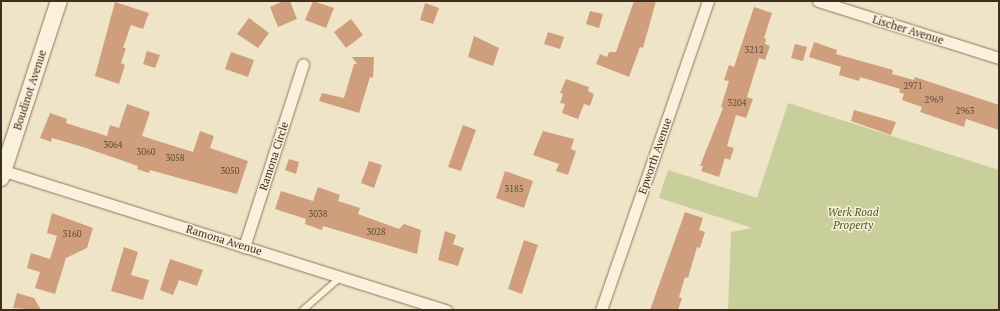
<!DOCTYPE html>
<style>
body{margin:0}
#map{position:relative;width:1000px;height:311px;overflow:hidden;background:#f0e4c8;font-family:"PT Serif",serif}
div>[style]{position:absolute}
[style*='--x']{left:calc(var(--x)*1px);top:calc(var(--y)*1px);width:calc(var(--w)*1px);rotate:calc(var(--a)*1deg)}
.green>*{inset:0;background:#c9cf9b}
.building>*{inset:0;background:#cf9f7d}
.roads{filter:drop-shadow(0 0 1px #8d765c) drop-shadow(0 0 1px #8d765c)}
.lane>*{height:5.5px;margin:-2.75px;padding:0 2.75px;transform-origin:2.75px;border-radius:2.75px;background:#faf1dc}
.street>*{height:11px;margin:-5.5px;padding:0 5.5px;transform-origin:5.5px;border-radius:5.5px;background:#faf1dc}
.secondary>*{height:16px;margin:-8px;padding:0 8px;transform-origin:8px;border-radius:8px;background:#faf1dc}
span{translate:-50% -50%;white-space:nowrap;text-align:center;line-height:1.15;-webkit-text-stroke:3px #f7eed8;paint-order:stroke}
.number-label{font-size:9px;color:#624a37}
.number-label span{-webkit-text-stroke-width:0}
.street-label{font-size:11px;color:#3d2e20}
.park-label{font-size:11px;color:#4d5a26;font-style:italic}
.frame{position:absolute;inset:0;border:2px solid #3d2e20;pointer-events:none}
</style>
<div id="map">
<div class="green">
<div style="clip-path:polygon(788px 103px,999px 170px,999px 310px,728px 310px,731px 232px,752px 228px,659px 198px,668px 170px,757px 198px)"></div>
</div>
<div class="building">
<div style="clip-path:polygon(283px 1px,290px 1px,297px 19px,278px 27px,270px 7px)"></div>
<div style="clip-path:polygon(313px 1px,334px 8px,326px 28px,305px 20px)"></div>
<div style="clip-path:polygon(634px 1px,656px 1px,643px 48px,640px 47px,629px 77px,596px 64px,600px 54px,607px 57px,609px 52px,616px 52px)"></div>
<div style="clip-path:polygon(115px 2px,149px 13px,143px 29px,131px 25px,123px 48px,126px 48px,121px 63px,125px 65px,119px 84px,95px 76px)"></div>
<div style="clip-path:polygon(425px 3px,439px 8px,433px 24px,420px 20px)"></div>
<div style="clip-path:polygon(754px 7px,772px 13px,764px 38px,766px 39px,765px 44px,770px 46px,765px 60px,759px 58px,747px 97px,753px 99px,746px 118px,736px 115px,727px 146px,734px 148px,730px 160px,725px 158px,719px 177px,701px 171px,703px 166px,700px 166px,723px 108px,721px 107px,729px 81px,724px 80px,729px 65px,734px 67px)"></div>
<div style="clip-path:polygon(590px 11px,603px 14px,599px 28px,586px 24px)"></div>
<div style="clip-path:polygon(249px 18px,269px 33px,258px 48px,237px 34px)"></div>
<div style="clip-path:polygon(351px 19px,363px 35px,346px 48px,334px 32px)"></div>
<div style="clip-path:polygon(548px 32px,564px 37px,560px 49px,544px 44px)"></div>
<div style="clip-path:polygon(474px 36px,499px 48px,493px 66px,468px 57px)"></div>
<div style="clip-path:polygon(814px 42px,837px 50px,836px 54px,893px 70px,892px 74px,914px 80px,915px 77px,999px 105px,999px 130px,966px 119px,964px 127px,920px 112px,922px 107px,902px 100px,904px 94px,899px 92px,900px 89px,860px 77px,859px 81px,839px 75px,841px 67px,809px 57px)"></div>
<div style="clip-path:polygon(795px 44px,807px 47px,803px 61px,791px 58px)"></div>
<div style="clip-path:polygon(147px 51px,160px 55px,155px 68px,143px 64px)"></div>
<div style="clip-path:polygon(231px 52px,254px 60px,248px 77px,225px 69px)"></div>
<div style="clip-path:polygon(352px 57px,374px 57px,373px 78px,370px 77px,359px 113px,319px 101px,322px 93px,344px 98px,354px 64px,357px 64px)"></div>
<div style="clip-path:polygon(566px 79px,589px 87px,588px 91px,594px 94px,590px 106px,584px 104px,578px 119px,562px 113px,565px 104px,560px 103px,563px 94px,560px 93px)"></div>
<div style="clip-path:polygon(127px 104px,150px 112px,142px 136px,193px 152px,200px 131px,214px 136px,210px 148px,248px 161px,237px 194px,150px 170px,149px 173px,137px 169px,138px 166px,83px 147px,52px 138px,51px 142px,40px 138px,50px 113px,67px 119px,66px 123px,107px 136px,110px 125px,119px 128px)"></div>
<div style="clip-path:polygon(854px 110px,896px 122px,891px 135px,851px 121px)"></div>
<div style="clip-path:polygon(463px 125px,476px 130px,461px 171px,448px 167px)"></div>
<div style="clip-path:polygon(543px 131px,574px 139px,571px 149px,576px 151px,568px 175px,556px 171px,559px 164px,533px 155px)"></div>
<div style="clip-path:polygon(289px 159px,299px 162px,296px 174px,285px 170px)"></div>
<div style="clip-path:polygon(369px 161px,382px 165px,374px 188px,361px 183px)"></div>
<div style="clip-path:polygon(505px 171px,533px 181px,524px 208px,496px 198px)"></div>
<div style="clip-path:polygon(318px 187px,340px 195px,338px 201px,360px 208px,358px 214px,399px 229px,404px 224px,421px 230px,417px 254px,323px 226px,322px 230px,305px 224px,306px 219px,275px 209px,281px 191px,313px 201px)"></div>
<div style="clip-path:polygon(685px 212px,703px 218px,699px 230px,705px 232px,700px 248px,697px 247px,688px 278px,685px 277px,679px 297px,682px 298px,678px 310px,650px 310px)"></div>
<div style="clip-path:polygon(52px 213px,93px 228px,87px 248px,66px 258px,55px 294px,35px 288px,40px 272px,27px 268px,31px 253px,50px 259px,57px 236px,47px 233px)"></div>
<div style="clip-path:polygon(445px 231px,456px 235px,453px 244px,464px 248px,458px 266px,438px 260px)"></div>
<div style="clip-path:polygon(524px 240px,538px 245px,522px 294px,508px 289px)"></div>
<div style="clip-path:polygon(124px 247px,138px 252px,131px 275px,149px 280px,143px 300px,111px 291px)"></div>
<div style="clip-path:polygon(170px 259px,203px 270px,197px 286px,179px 280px,173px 295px,160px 290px)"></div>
<div style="clip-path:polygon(17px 293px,34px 298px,41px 310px,13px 308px)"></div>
</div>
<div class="roads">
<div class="lane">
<div style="--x:303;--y:310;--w:50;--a:-41"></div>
</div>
<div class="street">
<div style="--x:818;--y:1;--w:190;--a:17.5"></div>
<div style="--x:1;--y:170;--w:467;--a:17.5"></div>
<div style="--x:244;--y:247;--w:192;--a:-72.1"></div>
<div style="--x:601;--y:310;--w:327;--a:-70.9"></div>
</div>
<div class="secondary">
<div style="--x:1;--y:178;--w:186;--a:-71.9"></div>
</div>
</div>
<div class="number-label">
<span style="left:754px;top:50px">3212</span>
<span style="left:913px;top:86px">2971</span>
<span style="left:934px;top:100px">2969</span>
<span style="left:737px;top:103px">3204</span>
<span style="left:965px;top:111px">2963</span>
<span style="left:113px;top:145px">3064</span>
<span style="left:146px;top:152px">3060</span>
<span style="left:175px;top:158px">3058</span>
<span style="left:230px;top:171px">3050</span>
<span style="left:514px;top:189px">3185</span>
<span style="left:318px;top:214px">3038</span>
<span style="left:376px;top:232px">3028</span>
<span style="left:72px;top:234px">3160</span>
</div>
<div class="street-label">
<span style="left:908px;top:30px;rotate:17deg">Lischer Avenue</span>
<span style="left:30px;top:90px;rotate:-72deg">Boudinot Avenue</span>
<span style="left:274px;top:156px;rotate:-72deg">Ramona Circle</span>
<span style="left:655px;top:156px;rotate:-71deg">Epworth Avenue</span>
<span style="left:224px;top:240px;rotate:17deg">Ramona Avenue</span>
</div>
<div class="park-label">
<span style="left:853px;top:219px">Werk Road<br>Property</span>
</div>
<div class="frame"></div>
</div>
